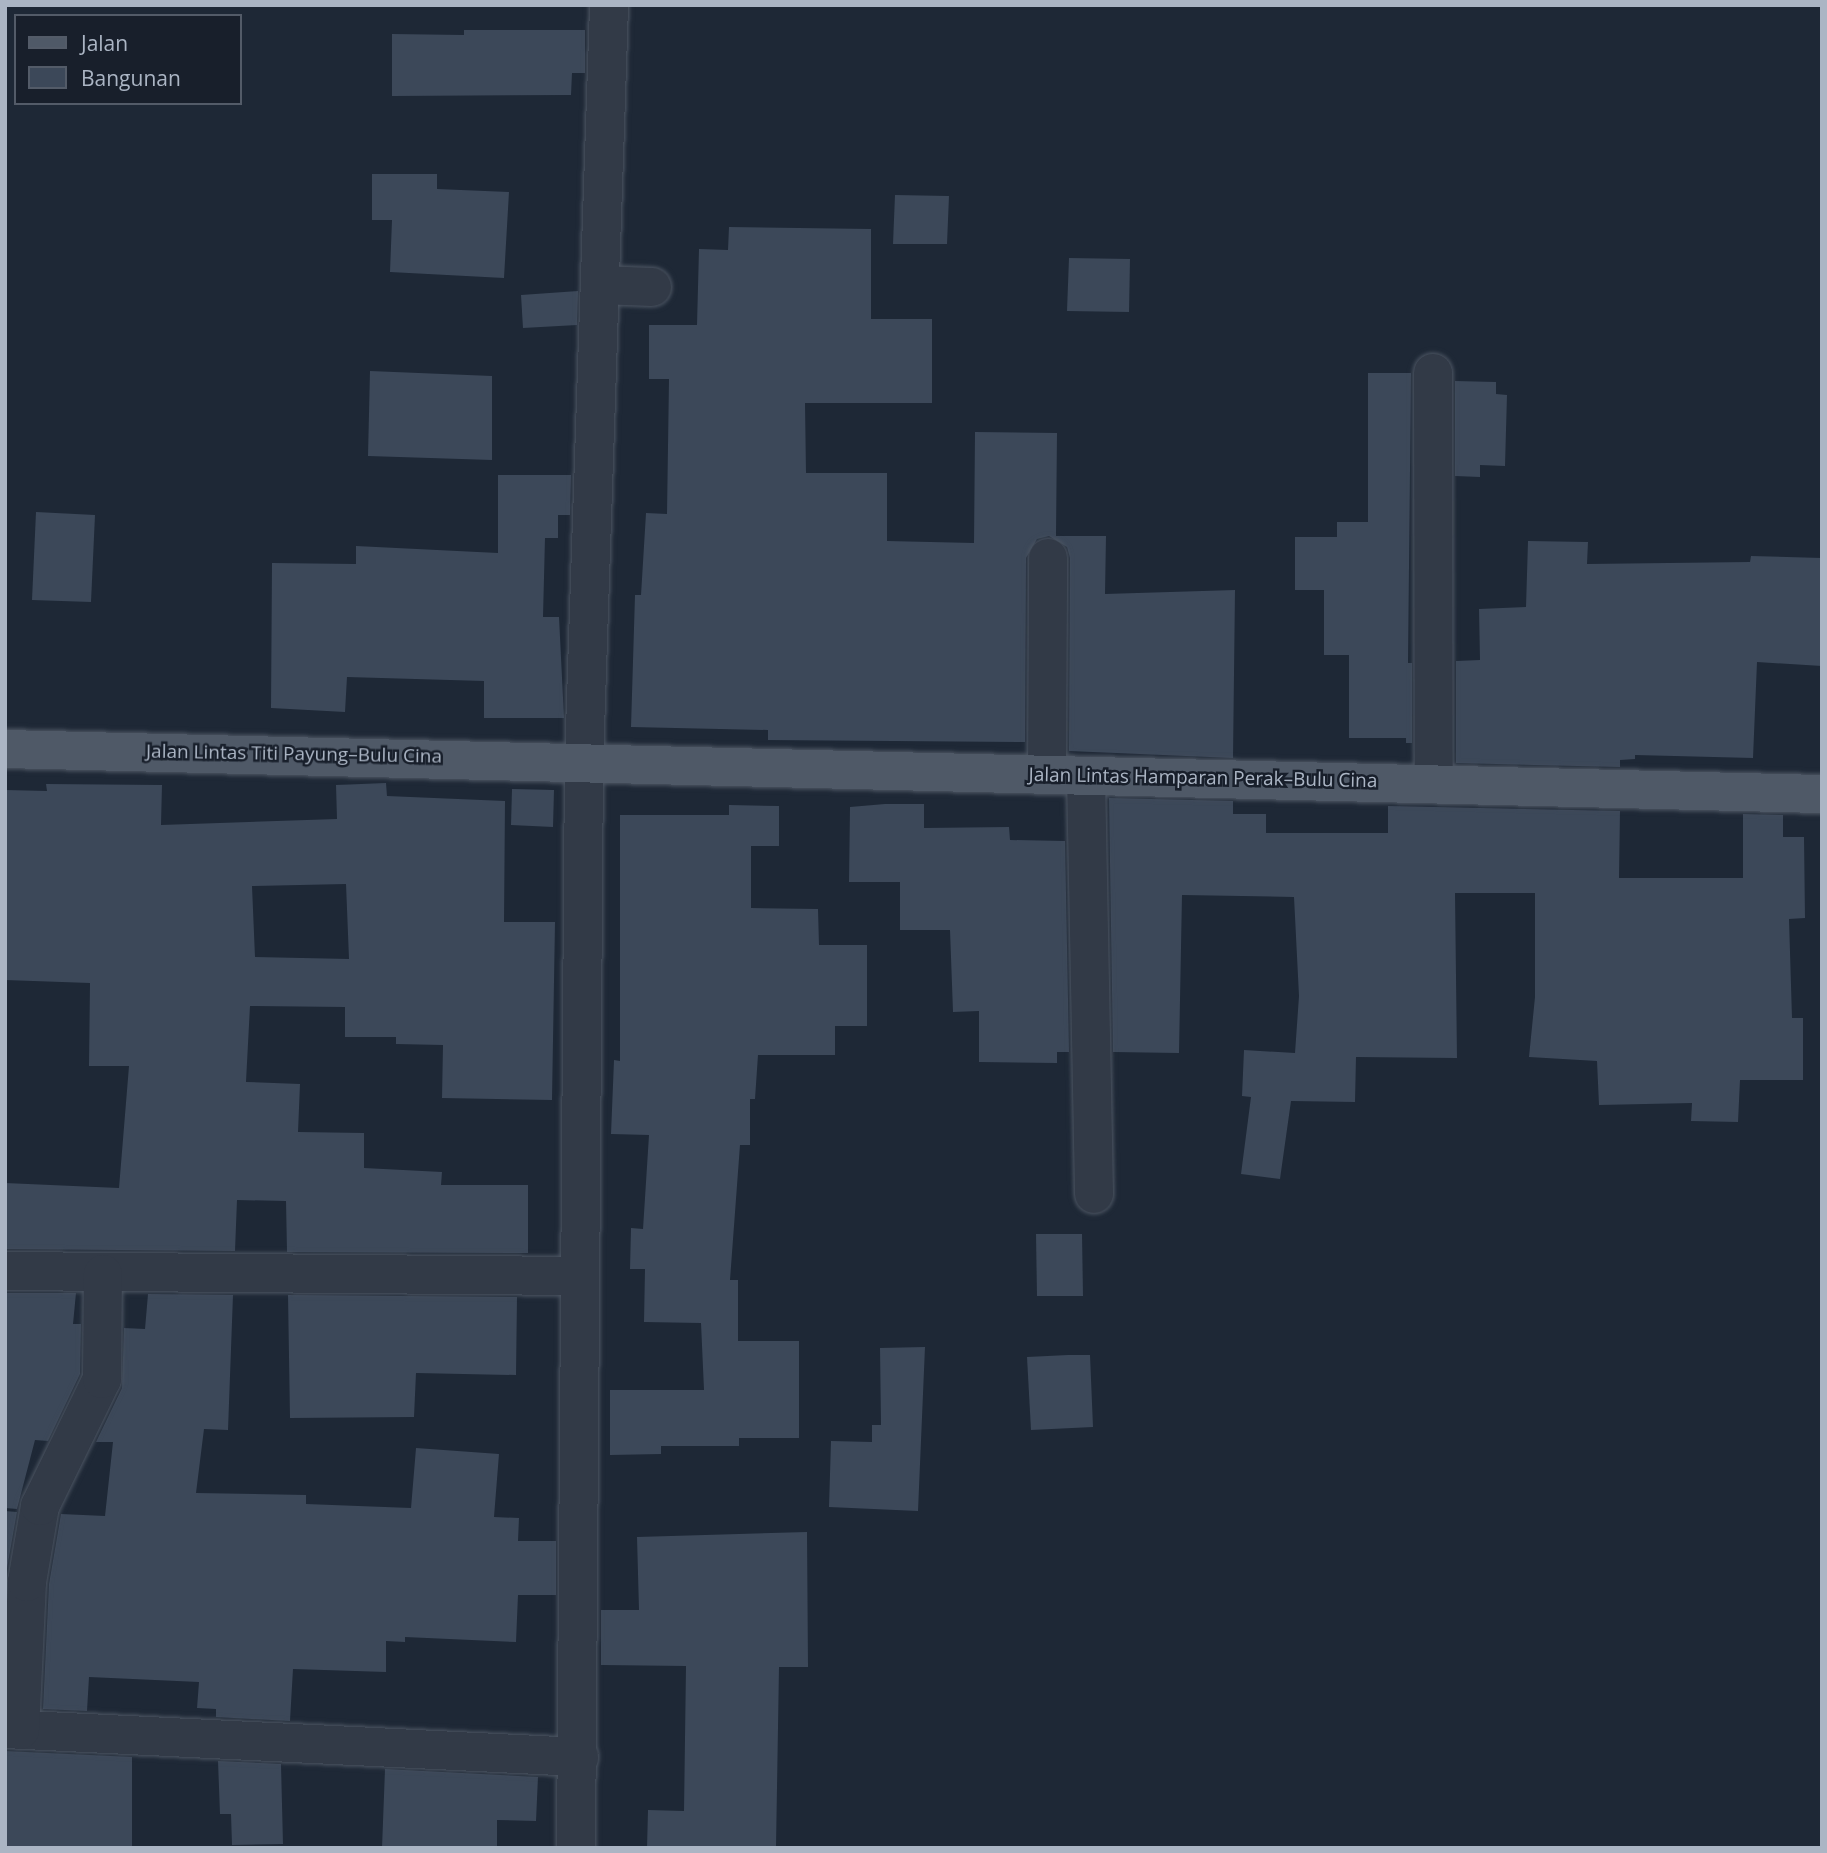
<!DOCTYPE html>
<meta charset="utf-8">
<style>
body{margin:0}
#map{position:relative;width:1827px;height:1853px;overflow:hidden;background:#1e2836;font-family:"Open Sans",sans-serif}
div>[style]{position:absolute}
[style*='--x']{left:calc(var(--x)*1px);top:calc(var(--y)*1px);width:calc(var(--w)*1px);rotate:calc(var(--a)*1deg)}
.building>*{inset:0;background:#3c4859}
.roads{filter:drop-shadow(0 0 2px #4c5562) drop-shadow(0 0 2px #4c5562)}
.minor>*{height:38px;margin:-19px;padding:0 19px;transform-origin:19px;border-radius:19px;background:#323a47}
.tertiary>*{height:38px;margin:-19px;padding:0 19px;transform-origin:19px;border-radius:19px;background:#323a47}
.primary>*{height:38px;margin:-19px;padding:0 19px;transform-origin:19px;border-radius:19px;background:#4f5967}
span{translate:-50% -50%;white-space:nowrap;text-align:center;line-height:1.15;-webkit-text-stroke:5px #181f2b;paint-order:stroke}
.street-label{font-size:19px;color:#abb5c4}
.frame{position:absolute;inset:0;border:7px solid #abb5c4;pointer-events:none}
.legend{position:absolute;left:14px;top:14px;width:228px;height:91px;box-sizing:border-box;background:#181f2b;border:2px solid #535b68;margin:0;padding:9px 12px;list-style:none;font-size:21px;color:#abb5c4}
.legend li{display:flex;align-items:center;gap:14px;height:35px}
.legend b{width:35px;border:2px solid #535b68}
</style>
<div id="map">
<div class="building">
<div style="clip-path:polygon(464px 30px,585px 30px,585px 73px,572px 73px,571px 95px,392px 96px,392px 34px,464px 35px)"></div>
<div style="clip-path:polygon(372px 174px,437px 174px,437px 189px,509px 192px,504px 278px,390px 272px,392px 220px,372px 220px)"></div>
<div style="clip-path:polygon(895px 195px,949px 196px,947px 244px,893px 244px)"></div>
<div style="clip-path:polygon(729px 227px,871px 229px,871px 319px,932px 319px,932px 403px,805px 403px,806px 473px,887px 473px,887px 541px,974px 543px,975px 432px,1057px 433px,1056px 536px,1106px 536px,1105px 594px,1235px 590px,1233px 758px,1069px 751px,1070px 558px,1067px 547px,1049px 536px,1037px 539px,1026px 558px,1025px 742px,768px 740px,768px 730px,631px 727px,635px 595px,641px 595px,646px 513px,667px 514px,669px 379px,649px 379px,649px 325px,697px 325px,699px 249px,728px 250px)"></div>
<div style="clip-path:polygon(1069px 258px,1130px 259px,1129px 312px,1067px 311px)"></div>
<div style="clip-path:polygon(578px 291px,577px 325px,523px 328px,521px 295px)"></div>
<div style="clip-path:polygon(370px 371px,492px 376px,492px 460px,368px 456px)"></div>
<div style="clip-path:polygon(1368px 373px,1411px 373px,1408px 663px,1412px 663px,1412px 743px,1406px 743px,1406px 738px,1349px 738px,1349px 655px,1324px 655px,1324px 590px,1295px 590px,1295px 537px,1337px 537px,1337px 522px,1368px 522px)"></div>
<div style="clip-path:polygon(1455px 381px,1496px 382px,1496px 394px,1507px 395px,1505px 466px,1480px 465px,1480px 477px,1455px 476px)"></div>
<div style="clip-path:polygon(498px 475px,571px 475px,570px 515px,558px 515px,558px 538px,545px 538px,543px 617px,559px 617px,564px 718px,484px 718px,484px 681px,347px 677px,345px 712px,271px 708px,272px 563px,356px 564px,356px 546px,498px 553px)"></div>
<div style="clip-path:polygon(36px 512px,95px 515px,91px 602px,32px 600px)"></div>
<div style="clip-path:polygon(1528px 541px,1588px 542px,1587px 564px,1750px 562px,1751px 556px,1822px 558px,1822px 666px,1757px 662px,1753px 758px,1635px 755px,1635px 759px,1620px 760px,1620px 767px,1456px 763px,1456px 661px,1480px 660px,1479px 609px,1526px 607px)"></div>
<div style="clip-path:polygon(evenodd,386px 783px,387px 796px,505px 801px,504px 922px,555px 922px,552px 1100px,442px 1098px,443px 1045px,396px 1044px,396px 1037px,345px 1037px,345px 1007px,250px 1006px,246px 1082px,300px 1084px,298px 1132px,364px 1133px,364px 1168px,442px 1172px,441px 1185px,528px 1185px,528px 1253px,287px 1252px,286px 1201px,237px 1200px,235px 1251px,5px 1249px,5px 1183px,119px 1188px,129px 1066px,89px 1066px,90px 983px,5px 980px,5px 790px,47px 791px,46px 784px,162px 785px,161px 825px,337px 819px,336px 785px,386px 783px,346px 884px,349px 959px,255px 957px,252px 886px,346px 884px)"></div>
<div style="clip-path:polygon(512px 789px,554px 790px,553px 827px,511px 825px)"></div>
<div style="clip-path:polygon(1109px 798px,1233px 801px,1233px 814px,1266px 814px,1266px 833px,1388px 833px,1388px 806px,1620px 811px,1619px 878px,1743px 878px,1743px 814px,1783px 815px,1783px 837px,1804px 837px,1805px 918px,1789px 919px,1792px 1018px,1803px 1018px,1803px 1080px,1740px 1080px,1738px 1122px,1691px 1121px,1692px 1103px,1599px 1105px,1597px 1061px,1529px 1057px,1535px 997px,1535px 893px,1455px 893px,1457px 1058px,1356px 1057px,1355px 1102px,1291px 1101px,1280px 1179px,1241px 1174px,1251px 1097px,1242px 1096px,1244px 1050px,1295px 1053px,1299px 996px,1294px 897px,1182px 895px,1179px 1053px,1113px 1052px)"></div>
<div style="clip-path:polygon(885px 804px,924px 804px,924px 828px,1009px 827px,1010px 840px,1065px 841px,1069px 1052px,1057px 1052px,1057px 1063px,979px 1062px,979px 1011px,953px 1012px,950px 930px,900px 930px,900px 882px,849px 882px,850px 807px)"></div>
<div style="clip-path:polygon(729px 805px,779px 806px,779px 846px,751px 846px,751px 908px,818px 909px,819px 945px,867px 945px,867px 1026px,835px 1026px,835px 1055px,758px 1055px,755px 1099px,750px 1099px,750px 1145px,740px 1145px,730px 1280px,738px 1280px,738px 1341px,799px 1341px,799px 1438px,739px 1438px,739px 1446px,661px 1446px,661px 1454px,610px 1455px,610px 1390px,704px 1390px,701px 1323px,644px 1322px,645px 1269px,630px 1269px,631px 1228px,643px 1229px,649px 1135px,611px 1134px,614px 1060px,620px 1061px,620px 815px,729px 815px)"></div>
<div style="clip-path:polygon(1036px 1234px,1082px 1234px,1083px 1296px,1037px 1296px)"></div>
<div style="clip-path:polygon(5px 1293px,76px 1293px,73px 1324px,81px 1324px,80px 1374px,48px 1441px,35px 1440px,17px 1509px,5px 1508px)"></div>
<div style="clip-path:polygon(148px 1294px,233px 1295px,228px 1430px,204px 1429px,196px 1493px,306px 1495px,306px 1504px,411px 1508px,416px 1448px,499px 1454px,494px 1517px,519px 1518px,518px 1541px,556px 1541px,556px 1595px,518px 1595px,516px 1642px,405px 1637px,405px 1642px,386px 1641px,386px 1672px,293px 1669px,290px 1721px,216px 1717px,216px 1709px,197px 1708px,199px 1682px,89px 1677px,87px 1711px,43px 1709px,49px 1584px,61px 1514px,105px 1516px,113px 1442px,96px 1442px,122px 1388px,124px 1328px,145px 1329px)"></div>
<div style="clip-path:polygon(288px 1295px,517px 1297px,516px 1375px,416px 1373px,414px 1417px,290px 1418px)"></div>
<div style="clip-path:polygon(925px 1347px,918px 1511px,829px 1507px,831px 1441px,872px 1442px,872px 1425px,881px 1425px,880px 1348px)"></div>
<div style="clip-path:polygon(1068px 1355px,1090px 1355px,1093px 1427px,1031px 1430px,1027px 1357px)"></div>
<div style="clip-path:polygon(5px 1511px,17px 1512px,5px 1580px)"></div>
<div style="clip-path:polygon(807px 1532px,808px 1667px,779px 1667px,776px 1848px,647px 1848px,648px 1810px,684px 1811px,686px 1666px,601px 1665px,601px 1610px,639px 1610px,637px 1537px)"></div>
<div style="clip-path:polygon(5px 1751px,132px 1757px,132px 1848px,5px 1848px)"></div>
<div style="clip-path:polygon(218px 1761px,281px 1764px,283px 1844px,232px 1845px,231px 1814px,220px 1814px)"></div>
<div style="clip-path:polygon(385px 1769px,538px 1777px,536px 1821px,497px 1820px,497px 1848px,382px 1848px)"></div>
</div>
<div class="roads">
<div class="minor">
<div style="--x:600;--y:285;--w:52;--a:2.2"></div>
<div style="--x:1433;--y:373;--w:410;--a:89.9"></div>
<div style="--x:1047;--y:774;--w:216;--a:-89.7"></div>
<div style="--x:1086;--y:776;--w:418;--a:88.9"></div>
<div style="--x:5;--y:1271;--w:574;--a:0.5"></div>
<div style="--x:5;--y:1729;--w:575;--a:2.79"></div>
<div style="--x:20;--y:1730;--w:148;--a:-87.3"></div>
<div style="--x:27;--y:1582;--w:77;--a:-80.3"></div>
<div style="--x:40;--y:1506;--w:141;--a:-64"></div>
<div style="--x:102;--y:1379;--w:105;--a:-89.5"></div>
</div>
<div class="tertiary">
<div style="--x:576;--y:1848;--w:1088;--a:-89.58"></div>
<div style="--x:584;--y:760;--w:755;--a:-88.1"></div>
</div>
<div class="primary">
<div style="--x:5;--y:749;--w:1818;--a:1.42"></div>
</div>
</div>
<div class="street-label">
<span style="left:294px;top:754px;rotate:1deg">Jalan Lintas Titi Payung–Bulu Cina</span>
<span style="left:1203px;top:778px;rotate:1deg">Jalan Lintas Hamparan Perak–Bulu Cina</span>
</div>
<div class="frame"></div>
<ul class="legend">
<li><b style="height:9px;background:#4f5967"></b>Jalan</li>
<li><b style="height:19px;background:#3c4859"></b>Bangunan</li>
</ul>
</div>
